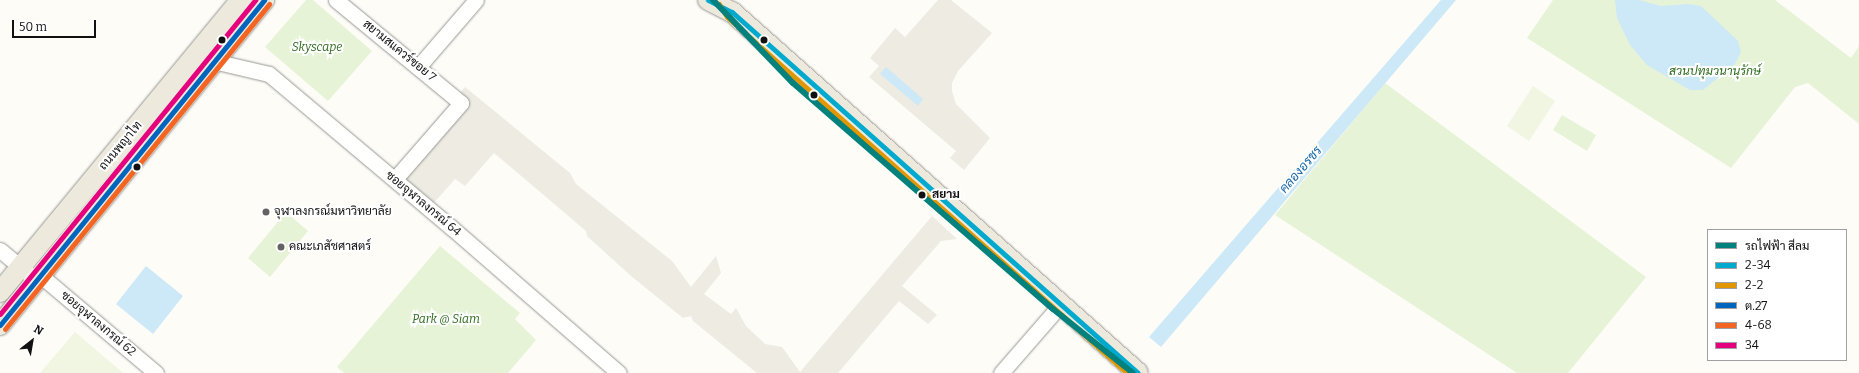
<!DOCTYPE html>
<meta charset="utf-8">
<style>
body{margin:0}
#map{position:relative;width:1859px;height:373px;overflow:hidden;background:#fdfcf7;font-family:Bitter,Sarabun,serif}
div>[style]{position:absolute}
[style*='--x']{left:calc(var(--x)*1px);top:calc(var(--y)*1px);width:calc(var(--w)*1px);rotate:calc(var(--a)*1deg)}
.green>*{inset:0;background:#e7f3d7}
.pitch>*{inset:0;background:#f0f6e1}
.plaza>*{inset:0;background:#edebe2}
.water>*{inset:0;background:#cde8f7}
.roads{filter:drop-shadow(0 0 1px #979795) drop-shadow(0 0 1px #979795)}
.minor>*{height:15px;margin:-7.5px;padding:0 7.5px;transform-origin:7.5px;border-radius:7.5px;background:#fffffe}
.major>*{height:20px;margin:-10px;padding:0 10px;transform-origin:10px;border-radius:10px;background:#ede9dc}
.bus-1>*{height:5px;margin:-2.5px;padding:0 2.5px;transform-origin:2.5px;border-radius:2.5px;background:#00a9ce}
.bus-2>*{height:5px;margin:-2.5px;padding:0 2.5px;transform-origin:2.5px;border-radius:2.5px;background:#e09702}
.bus-3>*{height:5px;margin:-2.5px;padding:0 2.5px;transform-origin:2.5px;border-radius:2.5px;background:#0065bd}
.bus-4>*{height:5px;margin:-2.5px;padding:0 2.5px;transform-origin:2.5px;border-radius:2.5px;background:#f26522}
.bus-5>*{height:5px;margin:-2.5px;padding:0 2.5px;transform-origin:2.5px;border-radius:2.5px;background:#e5007d}
.metro-1>*{height:6px;margin:-3px;padding:0 3px;transform-origin:3px;border-radius:3px;background:#02817d}
.dots>*{width:11px;height:11px;translate:-50% -50%;box-sizing:border-box;border:2px solid #fff;border-radius:50%}
span{translate:-50% -50%;white-space:nowrap;text-align:center;line-height:1.15;-webkit-text-stroke:4px #fff;paint-order:stroke}
.park-label{font-size:12px;color:#2f6b1f;font-style:italic}
.street-label{font-size:12px;color:#111}
.stop-label{font-size:12px;color:#111;font-weight:700}
.left{translate:0 -50%;text-align:left}
.poi-label{font-size:12px;color:#111}
.water-label{font-size:13px;color:#1768a6;font-style:italic}
.legend{position:absolute;left:1707px;top:229px;width:140px;height:132px;box-sizing:border-box;background:#fff;border:1px solid #a0a0a0;margin:0;padding:5px 7px;list-style:none;font-size:12px;color:#111}
.legend li{display:flex;align-items:center;gap:8px;height:20px}
.legend b{width:20px;border:1px solid #a0a0a0}
.north{position:absolute;left:12px;top:321px;width:40px;height:40px;-webkit-text-stroke:3px #fff;paint-order:stroke;rotate:31deg;font-size:11px;font-weight:700;line-height:16px;text-align:center;color:#111}
.north::after{content:'';display:block;margin:auto;width:14px;height:18px;background:#111;clip-path:polygon(50% 0,100% 100%,50% 72%,0 100%)}
.scale{position:absolute;left:12px;top:20px;width:84px;height:18px;box-sizing:border-box;border:2px solid #111;border-top:0;padding-left:5px;font-size:12px;line-height:14px;white-space:nowrap;color:#111;-webkit-text-stroke:3px #fff;paint-order:stroke}
</style>
<div id="map">
<div class="green">
<div style="clip-path:polygon(306px 0,313px 0,372px 51px,328px 101px,265px 47px)"></div>
<div style="clip-path:polygon(1553px 0,1775px 0,1851px 58px,1859px 46px,1859px 124px,1808px 83px,1795px 87px,1731px 168px,1527px 38px)"></div>
<div style="clip-path:polygon(1385px 83px,1646px 277px,1568px 373px,1517px 373px,1275px 215px)"></div>
<div style="clip-path:polygon(1562px 115px,1596px 135px,1587px 151px,1553px 130px)"></div>
<div style="clip-path:polygon(286px 212px,308px 231px,270px 277px,248px 258px)"></div>
<div style="clip-path:polygon(440px 246px,520px 313px,515px 319px,536px 340px,508px 373px,344px 373px,337px 367px)"></div>
</div>
<div class="pitch">
<div style="clip-path:polygon(1533px 86px,1555px 101px,1529px 141px,1507px 126px)"></div>
<div style="clip-path:polygon(75px 332px,123px 373px,40px 373px)"></div>
</div>
<div class="plaza">
<div style="clip-path:polygon(938px 0,951px 0,992px 33px,958px 71px,952px 83px,952px 91px,956px 104px,990px 138px,964px 170px,950px 158px,956px 151px,869px 77px,879px 66px,870px 58px,895px 28px,905px 37px)"></div>
<div style="clip-path:polygon(465px 87px,570px 173px,576px 184px,672px 261px,691px 287px,716px 256px,721px 273px,704px 294px,731px 314px,736px 308px,746px 326px,765px 344px,782px 347px,800px 372px,932px 216px,957px 239px,941px 241px,902px 286px,937px 315px,928px 324px,899px 301px,838px 373px,757px 373px,693px 321px,691px 316px,683px 318px,631px 276px,587px 236px,586px 231px,494px 153px,465px 186px,455px 179px,432px 205px,393px 172px)"></div>
</div>
<div class="water">
<div style="clip-path:polygon(1441px 0,1456px 0,1161px 347px,1149px 337px)"></div>
<div style="clip-path:polygon(1615px 0,1639px 0,1661px 6px,1688px 4px,1701px 6px,1738px 41px,1741px 52px,1735px 64px,1703px 90px,1690px 90px,1647px 65px,1630px 45px,1617px 18px)"></div>
<div style="clip-path:polygon(886px 67px,923px 99px,918px 106px,880px 74px)"></div>
<div style="clip-path:polygon(146px 266px,183px 296px,153px 334px,116px 304px)"></div>
</div>
<div class="roads">
<div class="minor">
<div style="--x:336;--y:0;--w:162;--a:39.5"></div>
<div style="--x:461;--y:103;--w:101;--a:131"></div>
<div style="--x:213;--y:61;--w:57;--a:13.1"></div>
<div style="--x:269;--y:74;--w:239;--a:40.1"></div>
<div style="--x:452;--y:228;--w:221;--a:41"></div>
<div style="--x:419;--y:66;--w:87;--a:-49.2"></div>
<div style="--x:0;--y:250;--w:47;--a:39.8"></div>
<div style="--x:40;--y:275;--w:152;--a:40.2"></div>
<div style="--x:1001;--y:373;--w:91;--a:-49"></div>
</div>
<div class="major">
<div style="--x:708;--y:0;--w:27;--a:27"></div>
<div style="--x:732;--y:12;--w:543;--a:41.64"></div>
<div style="--x:0;--y:292;--w:379;--a:-50.5"></div>
<div style="--x:0;--y:325;--w:419;--a:-50.9"></div>
</div>
</div>
<div class="bus-1">
<div style="--x:708;--y:0;--w:27;--a:27"></div>
<div style="--x:732;--y:12;--w:543;--a:41.64"></div>
</div>
<div class="bus-2">
<div style="--x:719;--y:4;--w:15;--a:58"></div>
<div style="--x:727;--y:17;--w:535;--a:41.67"></div>
</div>
<div class="bus-3">
<div style="--x:0;--y:325;--w:419;--a:-50.9"></div>
</div>
<div class="bus-4">
<div style="--x:5;--y:329;--w:419;--a:-50.9"></div>
</div>
<div class="bus-5">
<div style="--x:0;--y:314;--w:405;--a:-50.9"></div>
</div>
<div class="metro-1">
<div style="--x:713;--y:0;--w:115;--a:46.1"></div>
<div style="--x:793;--y:83;--w:344;--a:41"></div>
<div style="--x:1053;--y:309;--w:102;--a:38.7"></div>
</div>
<div class="dots">
<div style="left:222px;top:40px;background:#111"></div>
<div style="left:764px;top:40px;background:#111"></div>
<div style="left:814px;top:95px;background:#111"></div>
<div style="left:137px;top:167px;background:#111"></div>
<div style="left:922px;top:195px;background:#111"></div>
<div style="left:266px;top:212px;background:#646362"></div>
<div style="left:281px;top:247px;background:#646362"></div>
</div>
<div class="park-label">
<span style="left:317px;top:48px">Skyscape</span>
<span style="left:1715px;top:72px">สวนปทุมวนานุรักษ์</span>
<span style="left:446px;top:320px">Park @ Siam</span>
</div>
<div class="street-label">
<span style="left:399px;top:51px;rotate:39deg">สยามสแควร์ซอย 7</span>
<span style="left:121px;top:146px;rotate:-50deg">ถนนพญาไท</span>
<span style="left:423px;top:204px;rotate:40deg">ซอยจุฬาลงกรณ์ 64</span>
<span style="left:98px;top:324px;rotate:40deg">ซอยจุฬาลงกรณ์ 62</span>
</div>
<div class="stop-label">
<span class="left" style="left:932px;top:195px">สยาม</span>
</div>
<div class="poi-label">
<span class="left" style="left:274px;top:212px">จุฬาลงกรณ์มหาวิทยาลัย</span>
<span class="left" style="left:289px;top:247px">คณะเภสัชศาสตร์</span>
</div>
<div class="water-label">
<span style="left:1301px;top:170px;rotate:-49deg">คลองอรชร</span>
</div>
<ul class="legend">
<li><b style="height:5px;background:#02817d"></b>รถไฟฟ้า สีลม</li>
<li><b style="height:5px;background:#00a9ce"></b>2-34</li>
<li><b style="height:5px;background:#e09702"></b>2-2</li>
<li><b style="height:5px;background:#0065bd"></b>ต.27</li>
<li><b style="height:5px;background:#f26522"></b>4-68</li>
<li><b style="height:5px;background:#e5007d"></b>34</li>
</ul>
<div class="north">N</div>
<div class="scale">50 m</div>
</div>
